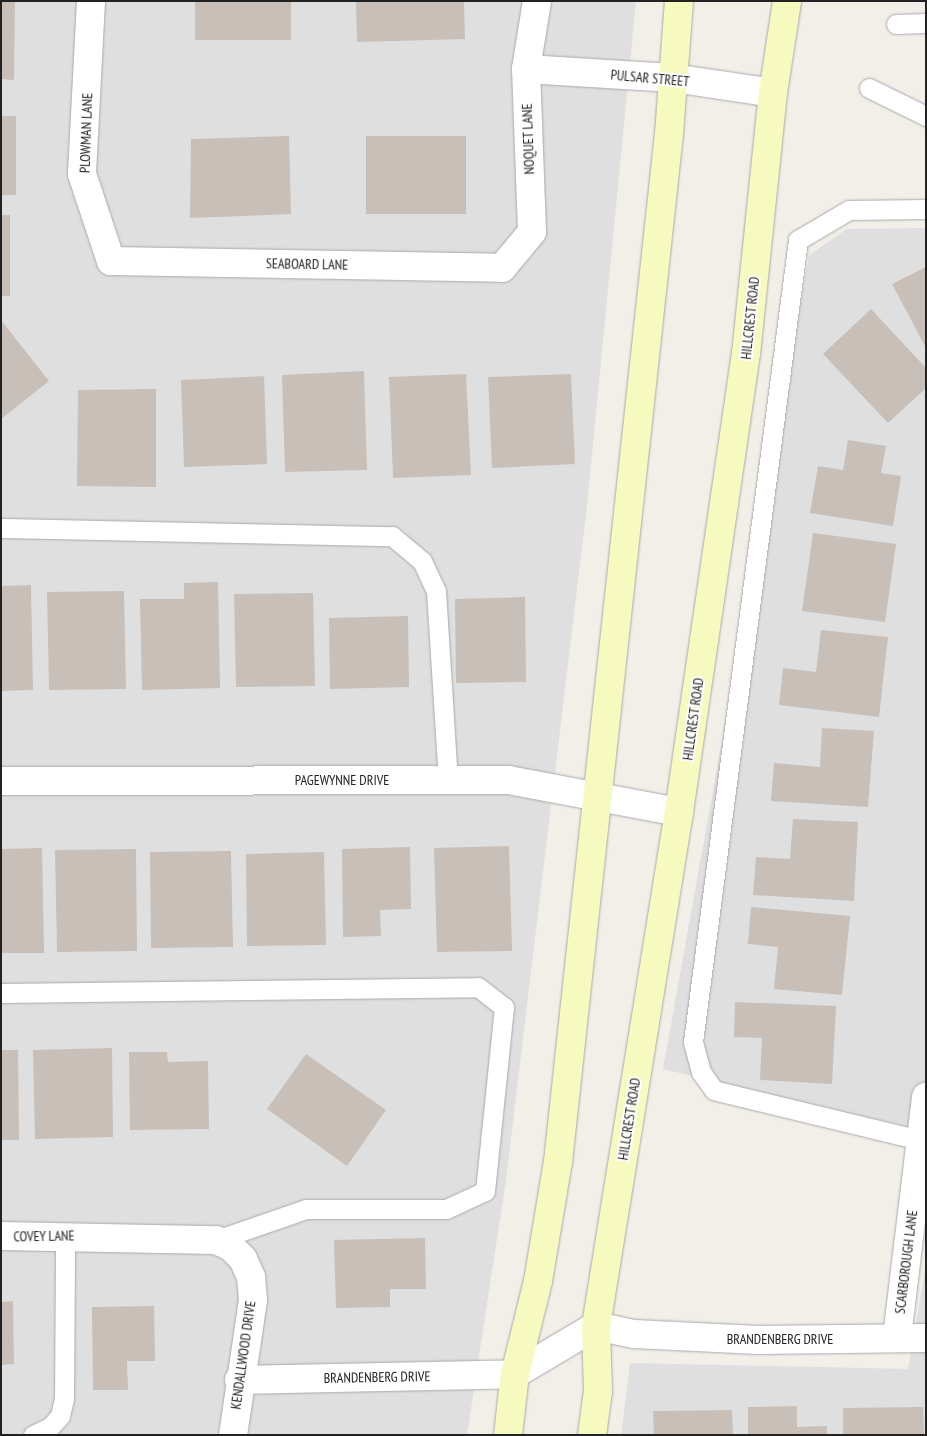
<!DOCTYPE html>
<style>
body{margin:0}
#map{position:relative;width:927px;height:1436px;overflow:hidden;background:#f2efe9;font-family:"PT Sans Narrow",sans-serif}
div>[style]{position:absolute}
[style*='--x']{left:calc(var(--x)*1px);top:calc(var(--y)*1px);width:calc(var(--w)*1px);rotate:calc(var(--a)*1deg)}
.residential>*{inset:0;background:#e0dfdf}
.building>*{inset:0;background:#c7bfb8}
.roads{filter:drop-shadow(0 0 1px #a9a9a9) drop-shadow(0 0 1px #a9a9a9)}
.lane>*{height:19px;margin:-9.5px;padding:0 9.5px;transform-origin:9.5px;border-radius:9.5px;background:#fff}
.street>*{height:28px;margin:-14px;padding:0 14px;transform-origin:14px;border-radius:14px;background:#fff}
.secondary>*{height:28px;margin:-14px;padding:0 14px;transform-origin:14px;border-radius:14px;background:#f7fabf}
span{translate:-50% -50%;white-space:nowrap;text-align:center;line-height:1.15;-webkit-text-stroke:4px #fff;paint-order:stroke}
.street-label{font-size:14px;color:#222}
.frame{position:absolute;inset:0;border:2px solid #222;pointer-events:none}
</style>
<div id="map">
<div class="residential">
<div style="clip-path:polygon(1px 1px,636px 1px,587px 506px,506px 1180px,467px 1435px,1px 1435px)"></div>
<div style="clip-path:polygon(926px 228px,926px 1131px,663px 1069px,809px 255px,847px 229px)"></div>
<div style="clip-path:polygon(926px 1265px,926px 1435px,621px 1435px,630px 1363px,908px 1369px)"></div>
</div>
<div class="building">
<div style="clip-path:polygon(1px 1px,15px 1px,14px 80px,1px 79px)"></div>
<div style="clip-path:polygon(195px 1px,291px 1px,291px 40px,195px 40px)"></div>
<div style="clip-path:polygon(356px 1px,464px 1px,465px 39px,357px 42px)"></div>
<div style="clip-path:polygon(1px 116px,16px 116px,16px 195px,1px 195px)"></div>
<div style="clip-path:polygon(289px 136px,291px 214px,190px 218px,191px 139px)"></div>
<div style="clip-path:polygon(366px 136px,466px 136px,466px 214px,366px 214px)"></div>
<div style="clip-path:polygon(1px 215px,10px 215px,10px 296px,1px 296px)"></div>
<div style="clip-path:polygon(926px 267px,926px 348px,892px 284px)"></div>
<div style="clip-path:polygon(871px 309px,926px 368px,926px 388px,888px 423px,823px 354px)"></div>
<div style="clip-path:polygon(1px 320px,49px 381px,1px 419px)"></div>
<div style="clip-path:polygon(364px 371px,367px 470px,285px 472px,282px 375px)"></div>
<div style="clip-path:polygon(466px 374px,471px 475px,393px 478px,389px 377px)"></div>
<div style="clip-path:polygon(571px 374px,575px 464px,492px 468px,488px 377px)"></div>
<div style="clip-path:polygon(264px 376px,267px 464px,184px 467px,181px 380px)"></div>
<div style="clip-path:polygon(156px 389px,156px 487px,77px 486px,78px 390px)"></div>
<div style="clip-path:polygon(848px 440px,886px 446px,881px 473px,901px 476px,893px 526px,810px 513px,818px 466px,843px 470px)"></div>
<div style="clip-path:polygon(813px 533px,896px 544px,885px 622px,802px 611px)"></div>
<div style="clip-path:polygon(218px 582px,220px 688px,142px 690px,140px 599px,184px 599px,184px 583px)"></div>
<div style="clip-path:polygon(31px 585px,33px 690px,1px 691px,1px 586px)"></div>
<div style="clip-path:polygon(124px 591px,126px 689px,49px 690px,47px 592px)"></div>
<div style="clip-path:polygon(313px 593px,315px 686px,236px 687px,234px 594px)"></div>
<div style="clip-path:polygon(525px 597px,526px 682px,456px 683px,455px 599px)"></div>
<div style="clip-path:polygon(408px 616px,409px 687px,330px 689px,329px 618px)"></div>
<div style="clip-path:polygon(821px 630px,888px 637px,879px 717px,779px 705px,783px 668px,816px 672px)"></div>
<div style="clip-path:polygon(822px 728px,874px 731px,868px 807px,771px 801px,774px 763px,820px 767px)"></div>
<div style="clip-path:polygon(793px 819px,858px 822px,854px 901px,753px 895px,756px 857px,790px 859px)"></div>
<div style="clip-path:polygon(509px 846px,512px 951px,437px 952px,434px 848px)"></div>
<div style="clip-path:polygon(410px 847px,411px 909px,380px 910px,381px 936px,343px 937px,342px 849px)"></div>
<div style="clip-path:polygon(42px 848px,44px 953px,1px 953px,1px 849px)"></div>
<div style="clip-path:polygon(136px 849px,137px 951px,57px 952px,55px 850px)"></div>
<div style="clip-path:polygon(231px 851px,233px 947px,151px 948px,150px 852px)"></div>
<div style="clip-path:polygon(324px 852px,326px 945px,247px 946px,246px 854px)"></div>
<div style="clip-path:polygon(751px 907px,850px 916px,842px 995px,774px 989px,778px 947px,748px 944px)"></div>
<div style="clip-path:polygon(735px 1002px,836px 1006px,832px 1084px,760px 1080px,762px 1038px,734px 1037px)"></div>
<div style="clip-path:polygon(112px 1048px,113px 1137px,35px 1139px,33px 1050px)"></div>
<div style="clip-path:polygon(1px 1050px,18px 1050px,19px 1140px,1px 1140px)"></div>
<div style="clip-path:polygon(129px 1052px,167px 1052px,168px 1062px,208px 1061px,209px 1129px,130px 1130px)"></div>
<div style="clip-path:polygon(306px 1054px,386px 1110px,347px 1166px,267px 1109px)"></div>
<div style="clip-path:polygon(425px 1238px,426px 1289px,390px 1289px,390px 1307px,336px 1308px,334px 1240px)"></div>
<div style="clip-path:polygon(13px 1301px,14px 1364px,1px 1365px,1px 1302px)"></div>
<div style="clip-path:polygon(154px 1306px,155px 1361px,127px 1361px,128px 1390px,93px 1390px,92px 1307px)"></div>
<div style="clip-path:polygon(797px 1406px,797px 1427px,827px 1426px,827px 1435px,748px 1435px,748px 1407px)"></div>
<div style="clip-path:polygon(923px 1407px,924px 1435px,843px 1435px,843px 1408px)"></div>
<div style="clip-path:polygon(732px 1410px,733px 1435px,654px 1435px,653px 1411px)"></div>
</div>
<div class="roads">
<div class="lane">
<div style="--x:896;--y:24;--w:30;--a:-2"></div>
<div style="--x:869;--y:88;--w:64;--a:26.2"></div>
<div style="--x:1;--y:528;--w:391;--a:1.2"></div>
<div style="--x:392;--y:536;--w:39;--a:40"></div>
<div style="--x:422;--y:561;--w:33;--a:65"></div>
<div style="--x:436;--y:591;--w:189;--a:86.4"></div>
<div style="--x:1;--y:993;--w:477;--a:-0.7"></div>
<div style="--x:478;--y:987;--w:33;--a:38"></div>
<div style="--x:504;--y:1007;--w:185;--a:95.9"></div>
<div style="--x:485;--y:1191;--w:43;--a:155.2"></div>
<div style="--x:446;--y:1209;--w:140;--a:180"></div>
<div style="--x:306;--y:1209;--w:95;--a:161"></div>
<div style="--x:920;--y:1140;--w:212;--a:-166.4"></div>
<div style="--x:714;--y:1090;--w:22;--a:-126"></div>
<div style="--x:701;--y:1072;--w:31;--a:-105"></div>
<div style="--x:693;--y:1042;--w:809;--a:-82.54"></div>
<div style="--x:798;--y:240;--w:59;--a:-30.5"></div>
<div style="--x:849;--y:210;--w:77;--a:-0.7"></div>
<div style="--x:33;--y:1435;--w:19;--a:-25"></div>
<div style="--x:50;--y:1427;--w:15;--a:-48"></div>
<div style="--x:60;--y:1416;--w:17;--a:-77"></div>
<div style="--x:64;--y:1399;--w:163;--a:-89.6"></div>
</div>
<div class="street">
<div style="--x:91;--y:1;--w:173;--a:93"></div>
<div style="--x:82;--y:174;--w:92;--a:71.6"></div>
<div style="--x:111;--y:261;--w:391;--a:1"></div>
<div style="--x:502;--y:268;--w:47;--a:-50.2"></div>
<div style="--x:532;--y:232;--w:163;--a:-92.1"></div>
<div style="--x:526;--y:69;--w:69;--a:-80.8"></div>
<div style="--x:526;--y:69;--w:147;--a:3.5"></div>
<div style="--x:673;--y:78;--w:101;--a:8.5"></div>
<div style="--x:1;--y:781;--w:508;--a:-0.11"></div>
<div style="--x:509;--y:780;--w:173;--a:10.7"></div>
<div style="--x:1;--y:1236;--w:215;--a:1.1"></div>
<div style="--x:216;--y:1240;--w:17;--a:25"></div>
<div style="--x:231;--y:1247;--w:17;--a:45"></div>
<div style="--x:243;--y:1259;--w:20;--a:66"></div>
<div style="--x:251;--y:1277;--w:23;--a:85"></div>
<div style="--x:253;--y:1300;--w:136;--a:98.4"></div>
<div style="--x:897;--y:1337;--w:242;--a:-83.1"></div>
<div style="--x:239;--y:1380;--w:276;--a:-1.2"></div>
<div style="--x:515;--y:1374;--w:94;--a:-30.7"></div>
<div style="--x:596;--y:1326;--w:39;--a:12"></div>
<div style="--x:634;--y:1334;--w:124;--a:2.8"></div>
<div style="--x:758;--y:1340;--w:168;--a:-0.7"></div>
</div>
<div class="secondary">
<div style="--x:508;--y:1435;--w:61;--a:-83.5"></div>
<div style="--x:515;--y:1374;--w:96;--a:-76.1"></div>
<div style="--x:538;--y:1281;--w:121;--a:-80.5"></div>
<div style="--x:558;--y:1162;--w:1034;--a:-83.84"></div>
<div style="--x:669;--y:134;--w:133;--a:-85.7"></div>
<div style="--x:592;--y:1435;--w:44;--a:-82.2"></div>
<div style="--x:598;--y:1391;--w:65;--a:-91.8"></div>
<div style="--x:596;--y:1326;--w:521;--a:-80.83"></div>
<div style="--x:679;--y:812;--w:463;--a:-81.7"></div>
<div style="--x:746;--y:354;--w:262;--a:-84.1"></div>
<div style="--x:773;--y:93;--w:93;--a:-81.3"></div>
</div>
</div>
<div class="street-label">
<span style="left:650px;top:78px;rotate:5deg">PULSAR STREET</span>
<span style="left:86px;top:133px;rotate:-88deg">PLOWMAN LANE</span>
<span style="left:528px;top:139px;rotate:-92deg">NOQUET LANE</span>
<span style="left:307px;top:264px;rotate:1deg">SEABOARD LANE</span>
<span style="left:750px;top:318px;rotate:-84deg">HILLCREST ROAD</span>
<span style="left:693px;top:719px;rotate:-82deg">HILLCREST ROAD</span>
<span style="left:342px;top:780px">PAGEWYNNE DRIVE</span>
<span style="left:629px;top:1119px;rotate:-81deg">HILLCREST ROAD</span>
<span style="left:44px;top:1236px;rotate:-1deg">COVEY LANE</span>
<span style="left:906px;top:1262px;rotate:-83deg">SCARBOROUGH LANE</span>
<span style="left:780px;top:1339px">BRANDENBERG DRIVE</span>
<span style="left:243px;top:1355px;rotate:-82deg">KENDALLWOOD DRIVE</span>
<span style="left:377px;top:1377px;rotate:-1deg">BRANDENBERG DRIVE</span>
</div>
<div class="frame"></div>
</div>
